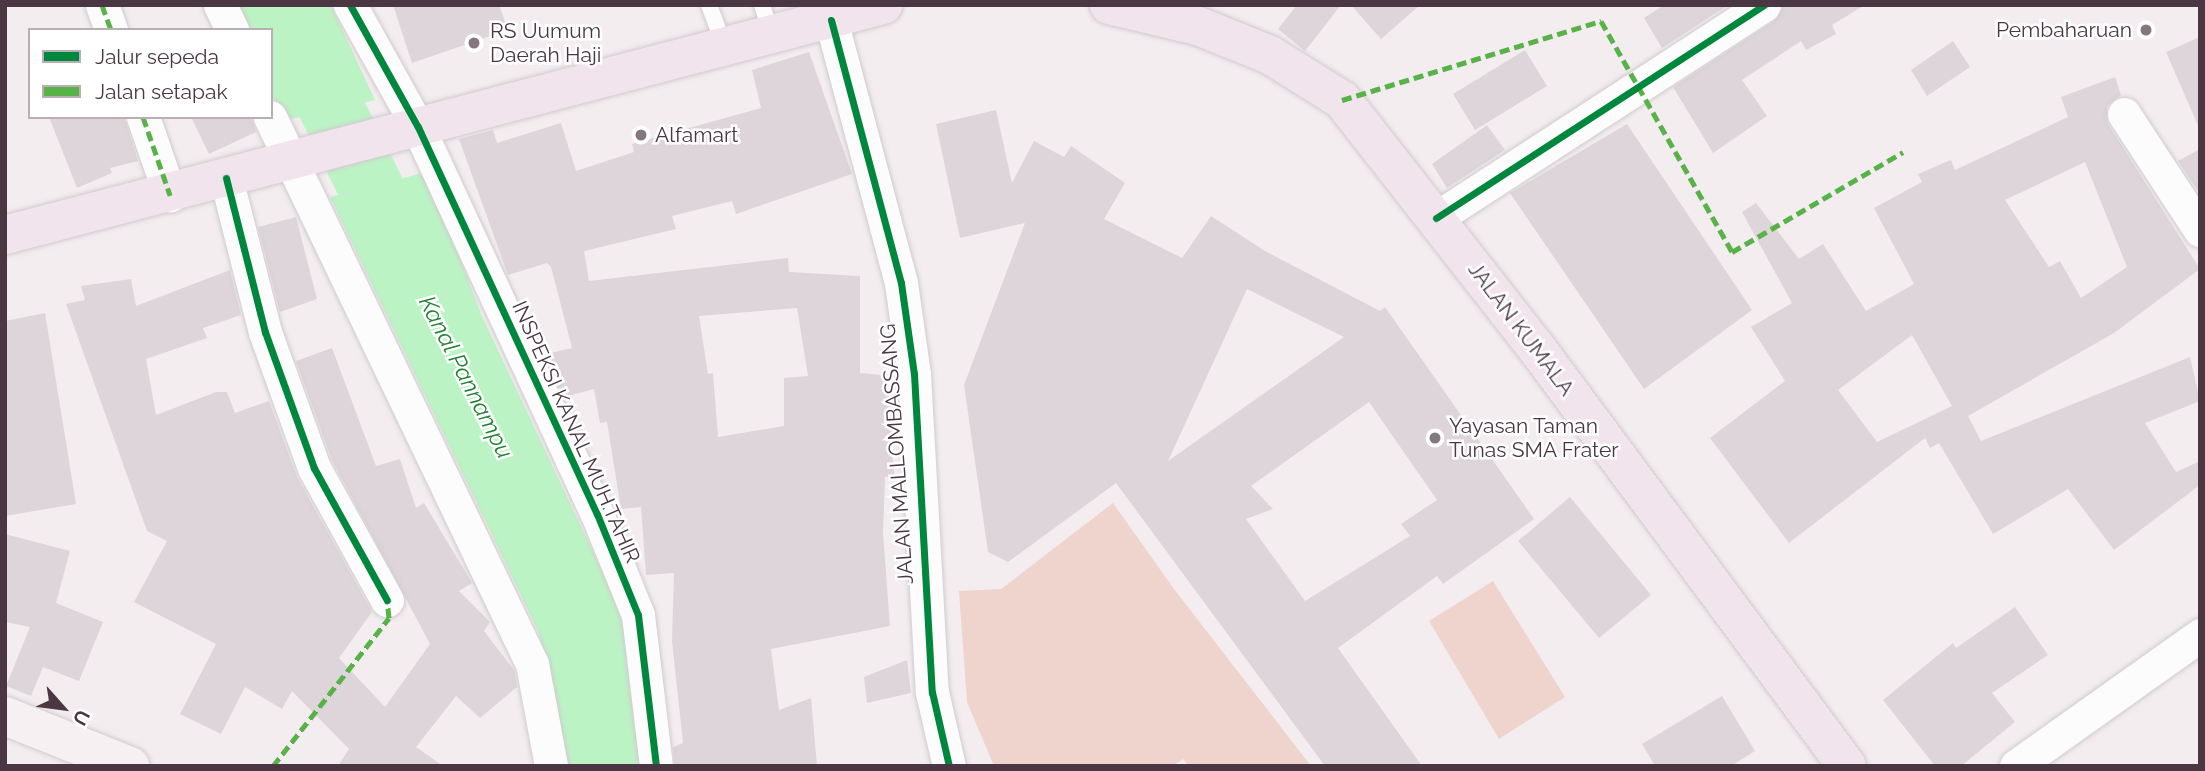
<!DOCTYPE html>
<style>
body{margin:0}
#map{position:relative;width:2205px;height:771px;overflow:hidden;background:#f3edf0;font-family:Raleway,sans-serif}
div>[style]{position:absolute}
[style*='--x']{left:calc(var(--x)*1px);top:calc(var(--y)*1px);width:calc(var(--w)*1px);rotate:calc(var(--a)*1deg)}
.green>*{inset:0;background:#efd3cd}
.water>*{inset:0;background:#bcf3c5}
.river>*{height:65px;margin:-32.5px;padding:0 32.5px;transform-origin:32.5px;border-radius:32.5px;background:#bcf3c5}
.building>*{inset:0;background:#ddd5d9}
.roads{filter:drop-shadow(0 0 2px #d1cace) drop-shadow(0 0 2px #d1cace)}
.lane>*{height:16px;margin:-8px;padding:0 8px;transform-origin:8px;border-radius:8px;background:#fdfcfd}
.street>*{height:33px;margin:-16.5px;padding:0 16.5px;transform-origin:16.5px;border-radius:16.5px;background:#fdfcfd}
.secondary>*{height:38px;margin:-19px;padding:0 19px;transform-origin:19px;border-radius:19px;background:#f7f0f3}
.primary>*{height:38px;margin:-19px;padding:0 19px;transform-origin:19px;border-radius:19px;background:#f2e4ec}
.quiet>*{height:5px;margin-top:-2.5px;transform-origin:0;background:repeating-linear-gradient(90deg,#57b247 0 10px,transparent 0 15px)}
.cycleway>*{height:7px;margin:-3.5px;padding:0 3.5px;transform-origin:3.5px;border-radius:3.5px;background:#00873e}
.dots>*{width:19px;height:19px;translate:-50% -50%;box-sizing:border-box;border:4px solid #fff;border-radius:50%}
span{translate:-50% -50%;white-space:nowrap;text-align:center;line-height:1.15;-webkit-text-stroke:5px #fff;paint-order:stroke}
.poi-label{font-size:21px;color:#4a3743}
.right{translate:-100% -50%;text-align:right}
.left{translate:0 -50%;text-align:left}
.street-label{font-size:21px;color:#4a3743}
.water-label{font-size:23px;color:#218133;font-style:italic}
.frame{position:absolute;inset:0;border:7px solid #4a3743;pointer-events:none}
.legend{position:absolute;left:28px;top:28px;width:245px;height:91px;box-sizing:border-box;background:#fff;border:2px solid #b7afb4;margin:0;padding:9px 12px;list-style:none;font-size:21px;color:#4a3743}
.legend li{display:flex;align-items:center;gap:14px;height:35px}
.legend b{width:35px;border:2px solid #b7afb4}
.north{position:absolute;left:28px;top:673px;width:70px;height:70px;-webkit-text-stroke:5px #fff;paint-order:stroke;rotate:118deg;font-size:19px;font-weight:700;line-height:28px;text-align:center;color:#4a3743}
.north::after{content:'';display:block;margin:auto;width:24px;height:32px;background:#4a3743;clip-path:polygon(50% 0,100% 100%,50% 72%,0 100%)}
</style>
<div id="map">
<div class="green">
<div style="clip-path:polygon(1113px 503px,1174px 589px,1311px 766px,1189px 766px,1183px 759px,1173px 766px,994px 766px,967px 702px,959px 591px,1001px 589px)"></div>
<div style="clip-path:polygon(1493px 581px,1565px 697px,1499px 739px,1429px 621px)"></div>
</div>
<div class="water">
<div style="clip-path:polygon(234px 5px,331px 5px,375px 100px,282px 121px,271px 92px,271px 30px,245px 30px)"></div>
<div style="clip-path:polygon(427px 172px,481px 314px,609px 586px,625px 630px,649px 766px,569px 766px,539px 633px,330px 197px)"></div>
</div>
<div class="river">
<div style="--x:280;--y:5;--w:290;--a:63.6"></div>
</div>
<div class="building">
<div style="clip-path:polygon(393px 5px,499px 5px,508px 30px,412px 63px)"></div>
<div style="clip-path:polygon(1297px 5px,1341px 5px,1305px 51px,1278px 29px)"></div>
<div style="clip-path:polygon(1351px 5px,1420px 5px,1381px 39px)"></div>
<div style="clip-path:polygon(1664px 5px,1728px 5px,1662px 48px,1644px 18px)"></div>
<div style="clip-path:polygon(1783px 5px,1865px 5px,1832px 25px,1836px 34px,1806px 50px,1801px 41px,1742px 80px,1767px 116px,1713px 153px,1673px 87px,1774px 21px)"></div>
<div style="clip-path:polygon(2200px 37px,2200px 130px,2166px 52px)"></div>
<div style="clip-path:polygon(1953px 41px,1970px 67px,1927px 96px,1911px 70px)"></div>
<div style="clip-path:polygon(1525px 50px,1547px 86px,1475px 130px,1453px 94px)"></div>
<div style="clip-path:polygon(evenodd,809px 52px,852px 174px,736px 214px,732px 201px,672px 216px,676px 229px,584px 251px,589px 281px,788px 258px,789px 272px,860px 276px,860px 373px,895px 376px,898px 440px,890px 440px,895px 476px,885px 477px,883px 533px,890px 626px,771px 649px,779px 710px,811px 698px,817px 766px,675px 766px,673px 747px,683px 743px,672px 641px,674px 573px,646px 575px,641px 507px,621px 509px,607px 422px,600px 423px,594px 389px,564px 397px,550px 367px,547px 354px,572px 348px,551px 267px,547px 263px,508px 275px,459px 139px,493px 130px,497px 143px,561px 123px,576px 171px,634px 152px,632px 144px,761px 108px,752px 70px,809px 52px,797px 308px,808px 376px,784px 378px,784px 426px,718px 437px,713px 373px,708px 374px,699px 316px,797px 308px)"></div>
<div style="clip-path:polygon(evenodd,2115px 77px,2121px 95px,2107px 106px,2108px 124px,2200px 269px,2114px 333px,1968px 416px,1981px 441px,2190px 357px,2200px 401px,2145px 423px,2176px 472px,2200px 461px,2200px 485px,2114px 550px,2068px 489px,1993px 534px,1939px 443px,1930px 448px,1925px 438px,1789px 543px,1710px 438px,1785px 381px,1751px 327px,1792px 303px,1742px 212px,1756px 203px,1799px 259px,1823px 244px,1866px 311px,1914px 284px,1874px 208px,1922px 182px,1918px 174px,1951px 160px,1955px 170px,2068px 117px,2061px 97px,2115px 77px,2085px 162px,2127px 267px,2081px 298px,2060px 261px,2049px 267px,2005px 200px,2085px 162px,2115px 77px,1912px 335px,1952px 406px,1877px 442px,1838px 390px,1912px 335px)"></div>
<div style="clip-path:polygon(evenodd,996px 110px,1012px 183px,1034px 141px,1064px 157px,1071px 146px,1125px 183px,1104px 219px,1182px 258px,1211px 216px,1265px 251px,1380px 311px,1385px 307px,1534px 519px,1443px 584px,1437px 576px,1338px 648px,1422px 766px,1325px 766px,1116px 483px,1008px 562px,988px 552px,964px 385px,1025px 223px,960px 238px,936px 124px,996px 110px,1247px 289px,1344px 337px,1168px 461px,1247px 289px,996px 110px,1369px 402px,1437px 500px,1401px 524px,1410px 536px,1305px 601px,1246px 519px,1273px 509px,1251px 486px,1369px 402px)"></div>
<div style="clip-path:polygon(49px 117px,124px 117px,138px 161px,110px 168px,112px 173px,77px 188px)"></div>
<div style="clip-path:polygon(191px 117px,251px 117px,256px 132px,209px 154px)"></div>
<div style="clip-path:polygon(1627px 124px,1752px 310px,1644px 389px,1510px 193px)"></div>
<div style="clip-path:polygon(1487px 125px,1505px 150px,1447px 188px,1432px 164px)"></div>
<div style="clip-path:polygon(2200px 149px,2200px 194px,2178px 161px)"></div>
<div style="clip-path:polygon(296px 217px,317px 299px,280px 312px,258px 227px)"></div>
<div style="clip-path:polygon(230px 270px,241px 315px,203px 328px,207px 338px,146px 359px,156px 415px,216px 392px,227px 392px,235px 413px,269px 401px,297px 477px,372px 612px,339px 658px,385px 707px,430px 644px,332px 460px,296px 361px,332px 348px,376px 466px,400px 459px,416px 508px,424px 503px,472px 583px,459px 591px,490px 622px,484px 631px,514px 670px,517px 687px,480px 718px,456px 696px,416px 747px,443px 766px,338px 766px,349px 749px,292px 691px,282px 709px,245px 687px,221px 734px,180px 714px,216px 644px,134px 602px,167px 541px,147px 531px,66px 304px,85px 300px,81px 286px,131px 279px,136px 306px)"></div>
<div style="clip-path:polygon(45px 313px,76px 504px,5px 516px,5px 321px)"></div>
<div style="clip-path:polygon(1570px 497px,1651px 595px,1599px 638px,1518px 541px)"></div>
<div style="clip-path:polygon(5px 534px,70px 551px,56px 603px,103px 622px,79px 681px,43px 667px,31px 696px,6px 686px,30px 627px,5px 622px)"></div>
<div style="clip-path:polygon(2015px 607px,2048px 655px,1992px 693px,2015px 722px,1961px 766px,1935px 766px,1883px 700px,1953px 643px,1956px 648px)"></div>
<div style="clip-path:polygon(907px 660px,911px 693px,867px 703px,864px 677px)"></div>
<div style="clip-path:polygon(1722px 696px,1755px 751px,1731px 766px,1655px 766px,1642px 744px)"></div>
</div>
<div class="roads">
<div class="lane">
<div style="--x:709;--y:5;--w:43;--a:69.4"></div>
<div style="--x:762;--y:5;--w:33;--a:72"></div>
</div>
<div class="street">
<div style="--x:102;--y:5;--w:27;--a:70"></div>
<div style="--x:220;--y:5;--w:28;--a:64"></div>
<div style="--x:350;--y:5;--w:140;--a:60.9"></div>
<div style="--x:418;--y:127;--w:426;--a:65.2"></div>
<div style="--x:597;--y:514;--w:109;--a:67.9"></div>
<div style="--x:638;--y:615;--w:152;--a:83.2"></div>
<div style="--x:831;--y:20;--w:272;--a:75.1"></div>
<div style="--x:901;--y:283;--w:92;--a:81.9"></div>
<div style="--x:914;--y:374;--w:319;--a:86.8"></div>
<div style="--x:932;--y:692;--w:76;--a:77.1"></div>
<div style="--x:2124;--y:114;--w:139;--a:56.8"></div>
<div style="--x:143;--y:117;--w:83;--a:70.9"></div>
<div style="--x:270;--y:117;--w:607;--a:64.41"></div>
<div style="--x:532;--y:664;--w:104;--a:79.4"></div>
<div style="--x:226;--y:178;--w:159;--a:75.8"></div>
<div style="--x:265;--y:332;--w:145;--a:70.2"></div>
<div style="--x:314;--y:468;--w:151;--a:61.1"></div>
<div style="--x:1436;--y:218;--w:391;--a:-33"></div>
<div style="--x:2016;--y:766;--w:226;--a:-35.4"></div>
</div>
<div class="secondary">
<div style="--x:5;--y:716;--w:135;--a:21.8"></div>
</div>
<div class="primary">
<div style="--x:1109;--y:5;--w:91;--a:13.3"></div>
<div style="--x:1198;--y:26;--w:78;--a:21.9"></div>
<div style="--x:1270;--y:55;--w:85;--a:32"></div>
<div style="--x:1342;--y:100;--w:318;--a:51.9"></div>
<div style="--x:1538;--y:350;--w:518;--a:53.4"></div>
<div style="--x:5;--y:235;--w:908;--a:-14.68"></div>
</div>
</div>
<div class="quiet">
<div style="--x:102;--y:5;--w:27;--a:70"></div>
<div style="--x:1342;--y:100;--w:271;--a:-17"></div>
<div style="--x:1601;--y:21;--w:266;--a:60.4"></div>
<div style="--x:1732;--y:252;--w:198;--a:-30.3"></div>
<div style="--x:143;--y:117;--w:83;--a:70.9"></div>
<div style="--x:273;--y:766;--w:188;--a:-51.9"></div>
<div style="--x:389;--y:618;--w:18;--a:-96"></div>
</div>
<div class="cycleway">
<div style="--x:350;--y:5;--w:140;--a:60.9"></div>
<div style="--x:418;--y:127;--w:426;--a:65.2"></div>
<div style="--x:597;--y:514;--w:109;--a:67.9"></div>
<div style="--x:638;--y:615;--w:152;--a:83.2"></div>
<div style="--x:831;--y:20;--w:272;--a:75.1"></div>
<div style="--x:901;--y:283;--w:92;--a:81.9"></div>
<div style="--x:914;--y:374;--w:319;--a:86.8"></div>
<div style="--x:932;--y:692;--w:76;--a:77.1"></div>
<div style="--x:226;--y:178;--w:159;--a:75.8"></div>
<div style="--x:265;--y:332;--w:145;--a:70.2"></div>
<div style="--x:314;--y:468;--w:151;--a:61.1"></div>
<div style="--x:1436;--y:218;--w:391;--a:-33"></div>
</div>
<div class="dots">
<div style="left:2146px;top:30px;background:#857780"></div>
<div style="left:474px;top:43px;background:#857780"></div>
<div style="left:641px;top:135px;background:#857780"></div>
<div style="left:1435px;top:438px;background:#857780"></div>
</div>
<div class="poi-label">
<span class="right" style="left:2132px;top:30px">Pembaharuan</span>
<span class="left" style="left:490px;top:43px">RS Uumum<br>Daerah Haji</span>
<span class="left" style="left:655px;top:135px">Alfamart</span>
<span class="left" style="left:1449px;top:438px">Yayasan Taman<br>Tunas SMA Frater</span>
</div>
<div class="street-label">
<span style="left:1521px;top:329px;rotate:53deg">JALAN KUMALA</span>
<span style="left:576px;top:432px;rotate:66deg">INSPEKSI KANAL MUH.TAHIR</span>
<span style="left:897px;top:454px;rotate:-94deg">JALAN MALLOMBASSANG</span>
</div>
<div class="water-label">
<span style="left:466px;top:377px;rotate:63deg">Kanal Pannampu</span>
</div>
<div class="frame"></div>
<ul class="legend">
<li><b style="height:9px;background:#00873e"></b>Jalur sepeda</li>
<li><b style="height:9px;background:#57b247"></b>Jalan setapak</li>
</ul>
<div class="north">U</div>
</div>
